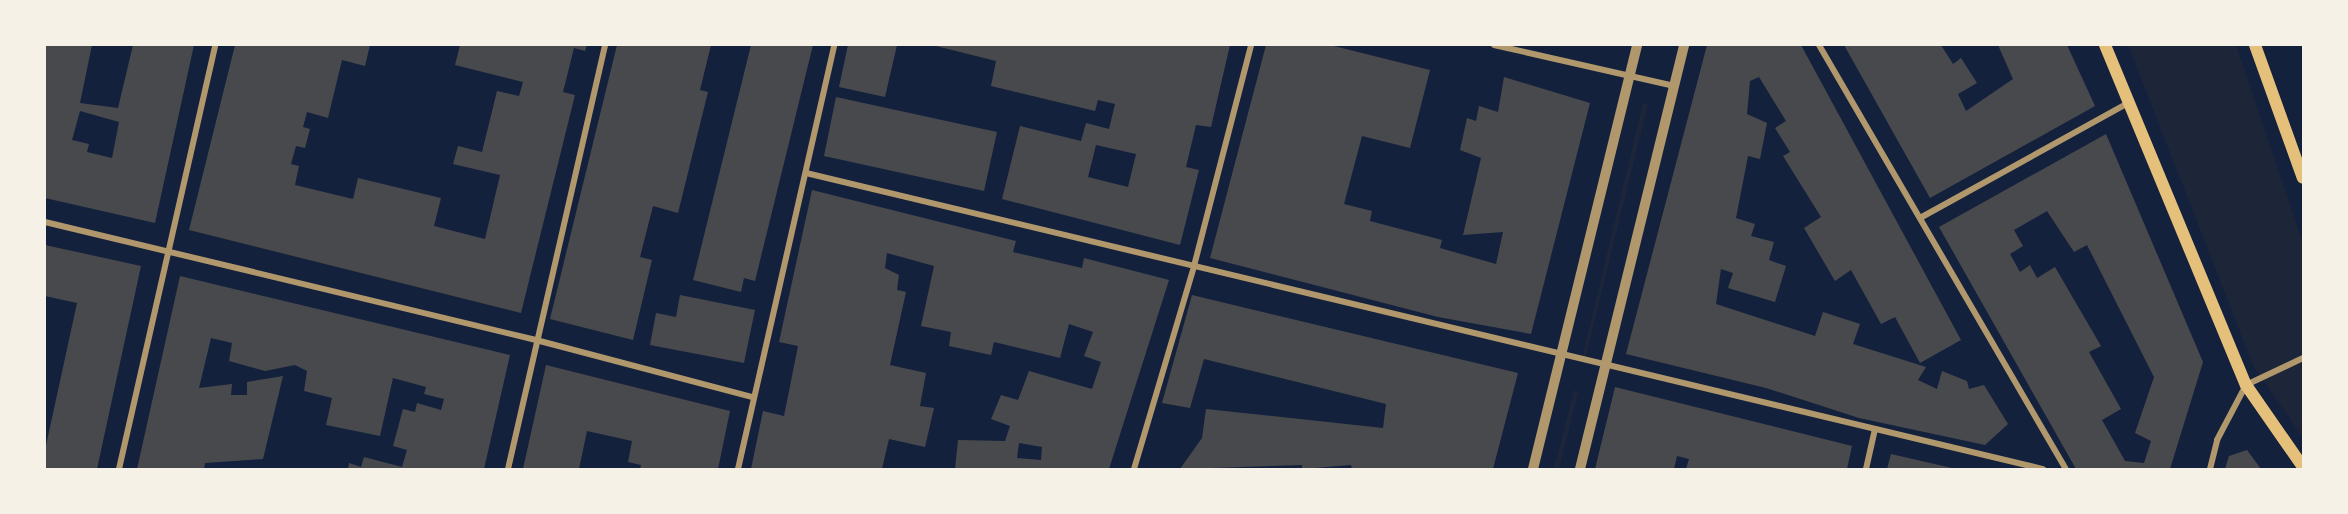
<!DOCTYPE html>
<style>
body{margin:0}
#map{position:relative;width:2348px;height:514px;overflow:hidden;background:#14213d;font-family:"Fira Sans",sans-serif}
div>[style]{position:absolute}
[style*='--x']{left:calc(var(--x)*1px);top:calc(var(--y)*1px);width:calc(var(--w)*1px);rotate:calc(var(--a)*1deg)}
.green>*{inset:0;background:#1d2539}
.building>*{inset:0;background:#48494c}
.minor>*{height:6px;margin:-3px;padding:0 3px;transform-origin:3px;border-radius:3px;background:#b1986c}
.tertiary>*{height:10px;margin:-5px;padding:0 5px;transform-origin:5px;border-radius:5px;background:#b1986c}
.secondary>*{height:12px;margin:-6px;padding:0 6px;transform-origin:6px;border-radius:6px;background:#e5c07b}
span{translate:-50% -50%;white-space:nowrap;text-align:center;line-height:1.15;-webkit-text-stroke:6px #f6f1e7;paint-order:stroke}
.frame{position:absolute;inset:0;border:46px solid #f6f1e7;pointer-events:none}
</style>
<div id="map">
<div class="green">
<div style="clip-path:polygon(2128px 45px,2236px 45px,2303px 243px,2303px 438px,2253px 365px)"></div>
<div style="clip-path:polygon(1643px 103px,1648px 104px,1585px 359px,1582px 359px)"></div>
<div style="clip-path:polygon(1574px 390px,1578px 392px,1559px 469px,1554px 469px)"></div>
</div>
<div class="building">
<div style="clip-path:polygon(evenodd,45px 45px,92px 45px,80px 103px,118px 108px,133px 45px,194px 45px,155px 223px,45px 198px,45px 45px,80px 111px,119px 122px,112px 158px,87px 152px,89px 144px,72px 140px,80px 111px)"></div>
<div style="clip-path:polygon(235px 45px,370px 45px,365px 66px,342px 60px,328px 118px,307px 112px,303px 127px,310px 129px,305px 148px,296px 146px,291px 164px,299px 166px,295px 185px,353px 199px,358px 178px,441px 198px,434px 226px,485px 239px,500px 175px,453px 164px,458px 146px,482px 152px,497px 91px,519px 96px,523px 82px,455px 65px,460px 45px,587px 45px,585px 51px,574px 48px,563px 92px,575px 95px,521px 313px,189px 230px)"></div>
<div style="clip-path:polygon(617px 45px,711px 45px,700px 90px,708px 92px,678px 213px,653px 206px,640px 257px,652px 260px,633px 340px,550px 319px)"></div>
<div style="clip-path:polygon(751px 45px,813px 45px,755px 281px,744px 278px,741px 292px,693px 280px)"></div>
<div style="clip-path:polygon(848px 45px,897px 45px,885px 97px,839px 87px)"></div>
<div style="clip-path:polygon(evenodd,932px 45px,1230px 45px,1211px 127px,1196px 125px,1186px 167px,1199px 170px,1180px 245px,1002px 199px,1020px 126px,1081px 141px,1086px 123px,1109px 129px,1115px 104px,1098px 100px,1095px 111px,991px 86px,996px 61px,932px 45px,1096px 145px,1136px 154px,1128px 187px,1088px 177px,1096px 145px)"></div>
<div style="clip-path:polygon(1266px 45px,1330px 45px,1430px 70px,1410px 148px,1362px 136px,1344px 204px,1372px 211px,1370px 221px,1442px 240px,1440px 248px,1496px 264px,1503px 232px,1463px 235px,1481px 158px,1460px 150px,1467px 118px,1476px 121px,1479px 106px,1498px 112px,1504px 77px,1590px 103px,1531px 334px,1438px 317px,1210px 258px)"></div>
<div style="clip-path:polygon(1707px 45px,1801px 45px,1961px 340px,1920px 363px,1895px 317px,1881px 324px,1851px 270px,1835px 281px,1804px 228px,1821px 217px,1783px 156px,1790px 152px,1775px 128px,1786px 121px,1759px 77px,1750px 81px,1747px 114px,1767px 123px,1760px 159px,1748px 156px,1736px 218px,1755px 224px,1751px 236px,1774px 242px,1769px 260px,1786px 266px,1775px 302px,1728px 288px,1733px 273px,1721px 269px,1716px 304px,1815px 336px,1823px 312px,1860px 324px,1853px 344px,1926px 367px,1918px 380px,1937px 389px,1942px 371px,1967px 381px,1969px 389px,1984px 385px,2008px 424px,1985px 445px,1859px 418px,1766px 388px,1626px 354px)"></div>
<div style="clip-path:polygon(1844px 45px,1941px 45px,1953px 64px,1961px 58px,1977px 83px,1958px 94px,1966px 111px,2013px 79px,1998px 45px,2067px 45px,2095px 106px,1930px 198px)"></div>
<div style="clip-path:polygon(836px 97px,997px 132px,984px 191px,824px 156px)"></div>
<div style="clip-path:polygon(evenodd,2106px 134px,2203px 362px,2170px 469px,2076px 469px,1939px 227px,2106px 134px,2047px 211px,2074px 252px,2087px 245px,2154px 377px,2135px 433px,2151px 441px,2144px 463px,2125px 461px,2102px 420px,2121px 409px,2089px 352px,2101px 346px,2055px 267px,2037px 278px,2030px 265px,2020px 272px,2010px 254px,2023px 246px,2014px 230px,2047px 211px)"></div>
<div style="clip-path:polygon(evenodd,812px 190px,1016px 241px,1013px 252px,1082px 268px,1084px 258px,1169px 280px,1109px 469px,955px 469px,958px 440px,1005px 441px,1010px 426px,991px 419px,1001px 395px,1018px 400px,1029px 371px,1092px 389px,1101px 362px,1084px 356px,1093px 332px,1069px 324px,1060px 358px,994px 342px,991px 355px,949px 346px,951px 332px,921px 326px,934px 266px,887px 253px,885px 268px,899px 275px,897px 290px,906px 292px,890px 365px,926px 373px,920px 406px,934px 408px,925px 447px,889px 439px,882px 469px,751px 469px,763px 411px,784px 416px,798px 346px,779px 342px,812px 190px,1019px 443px,1042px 447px,1041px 460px,1017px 458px,1019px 443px)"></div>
<div style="clip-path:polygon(45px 245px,141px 266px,97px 469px,45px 469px,45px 450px,77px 303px,45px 296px)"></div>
<div style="clip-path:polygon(180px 276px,510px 355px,484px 469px,348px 469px,349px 463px,361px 467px,364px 457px,402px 467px,407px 450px,393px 446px,403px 409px,415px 412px,417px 403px,441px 410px,444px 399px,424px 394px,426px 387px,393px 378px,380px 436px,326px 425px,332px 398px,304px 391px,307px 371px,295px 365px,265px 371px,229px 361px,232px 343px,211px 338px,199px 388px,232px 384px,231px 395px,247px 395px,247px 382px,283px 376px,263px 459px,205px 463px,204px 469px,137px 469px)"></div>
<div style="clip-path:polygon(680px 295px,755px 310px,744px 363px,650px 345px,656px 313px,676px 317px)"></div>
<div style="clip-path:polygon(1192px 295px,1518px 373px,1493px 469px,1352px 469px,1351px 465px,1302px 469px,1302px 465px,1180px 469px,1202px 438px,1206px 409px,1383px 428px,1386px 404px,1204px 359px,1190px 408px,1162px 403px)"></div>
<div style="clip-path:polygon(546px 365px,730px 411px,718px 469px,640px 469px,641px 465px,628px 462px,632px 441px,587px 431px,579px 469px,523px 469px)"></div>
<div style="clip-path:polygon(1615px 387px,1852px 446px,1847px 469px,1686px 469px,1689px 459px,1677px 456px,1674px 469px,1595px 469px)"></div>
<div style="clip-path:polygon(2247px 450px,2261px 469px,2225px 469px,2229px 456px)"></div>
<div style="clip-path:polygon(1891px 454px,1952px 468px,1952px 469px,1887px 469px)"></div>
</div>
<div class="minor">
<div style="--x:1494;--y:45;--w:185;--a:12.8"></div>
<div style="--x:1819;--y:45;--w:491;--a:59.8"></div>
<div style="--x:806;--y:173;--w:1272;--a:13.46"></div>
<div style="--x:1920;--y:218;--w:238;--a:-28.9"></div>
<div style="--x:45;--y:222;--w:505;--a:13.51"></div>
<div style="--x:536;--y:340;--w:223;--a:14.8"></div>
<div style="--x:119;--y:469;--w:435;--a:-77.2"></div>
<div style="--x:508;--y:469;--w:435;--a:-77.1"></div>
<div style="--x:738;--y:469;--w:435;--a:-77.2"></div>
<div style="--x:1134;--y:469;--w:212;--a:-73.5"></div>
<div style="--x:1194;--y:266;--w:228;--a:-75.5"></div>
<div style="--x:1866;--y:469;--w:41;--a:-77.3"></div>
<div style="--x:2210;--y:469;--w:30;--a:-76"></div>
<div style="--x:2217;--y:440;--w:62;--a:-62.2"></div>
<div style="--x:2246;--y:385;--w:63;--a:-25.3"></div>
</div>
<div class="tertiary">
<div style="--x:1533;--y:469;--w:437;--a:-76.2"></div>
<div style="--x:1580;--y:469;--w:437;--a:-76.2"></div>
</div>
<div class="secondary">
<div style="--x:2105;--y:45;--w:368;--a:67.5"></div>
<div style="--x:2246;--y:385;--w:100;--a:55.2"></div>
<div style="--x:2255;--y:45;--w:141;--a:70.2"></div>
</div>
<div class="frame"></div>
</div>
